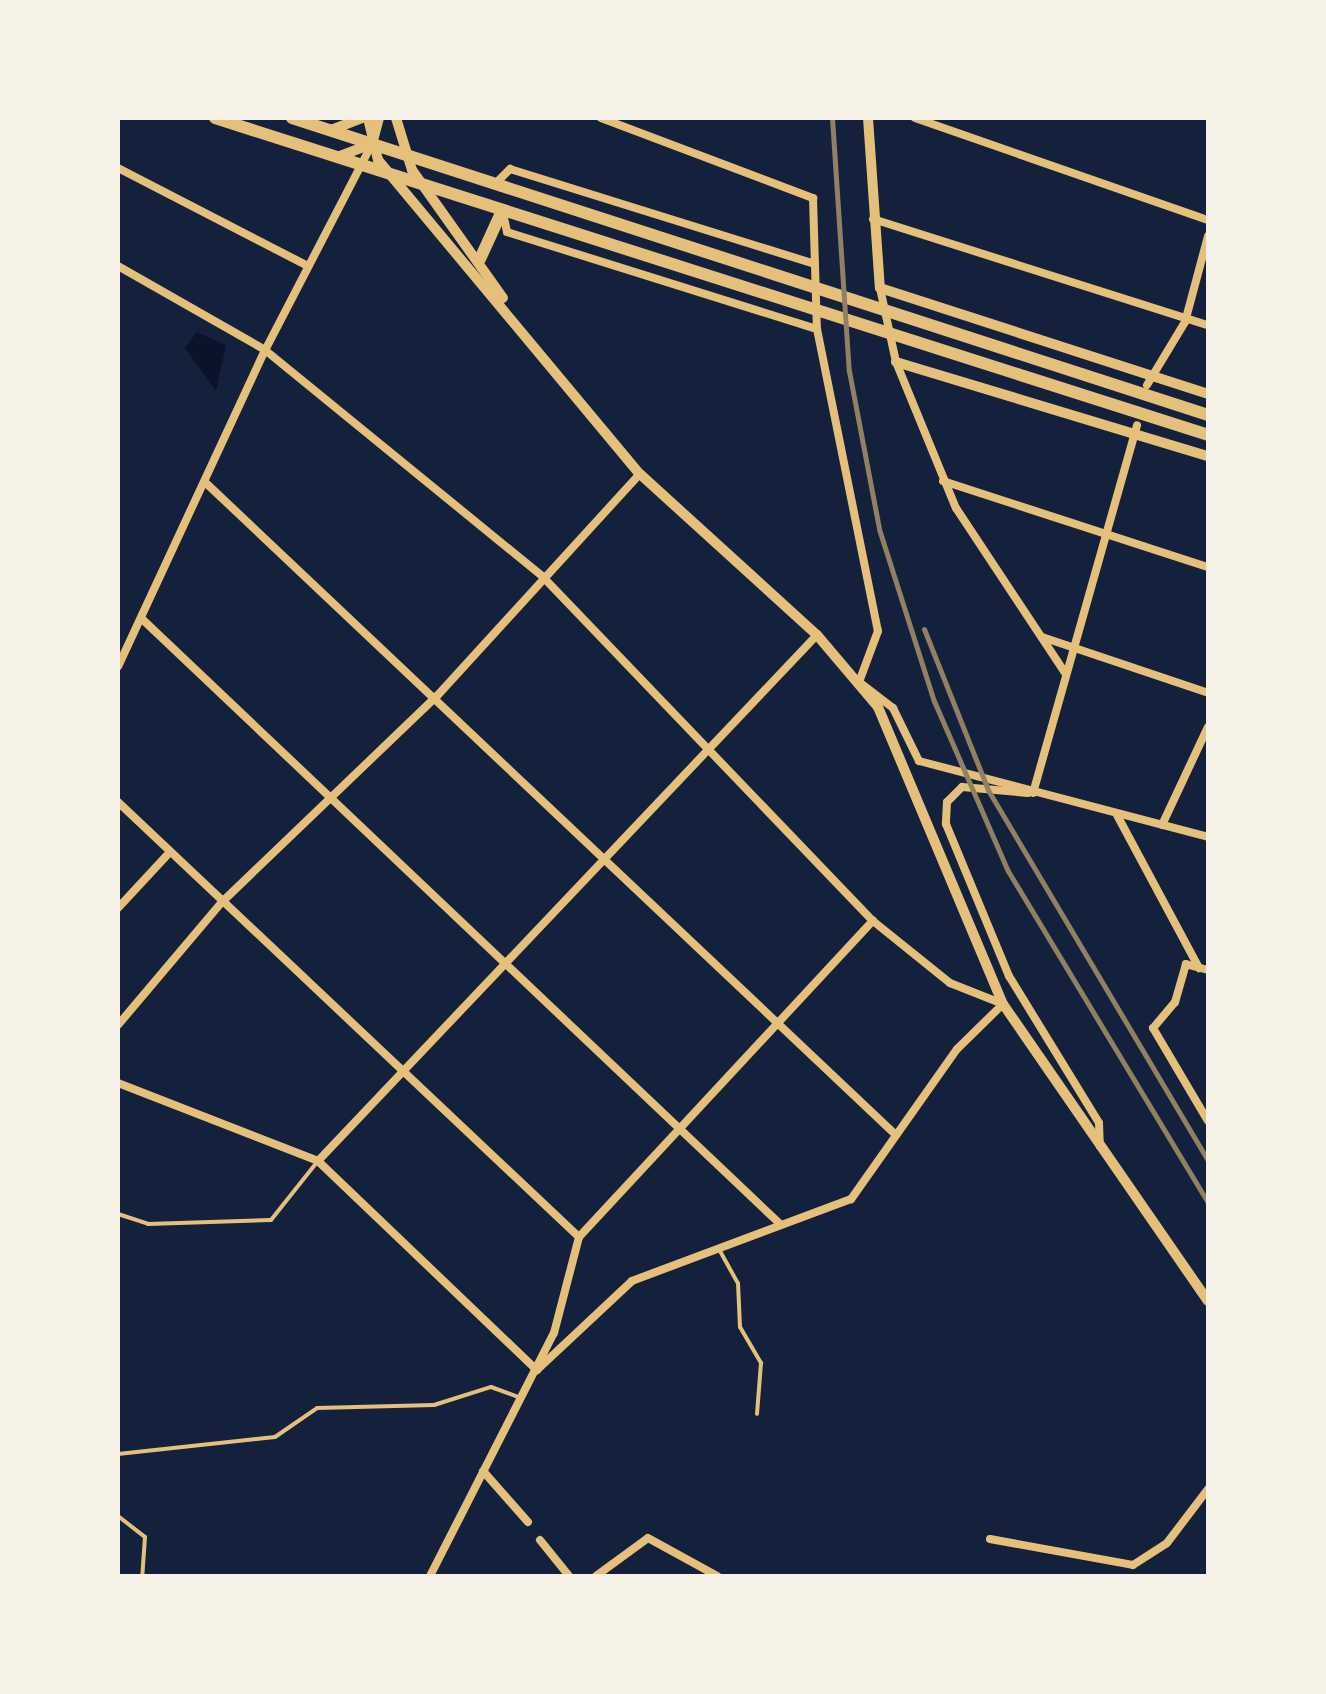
<!DOCTYPE html>
<style>
body{margin:0}
#map{position:relative;width:1326px;height:1694px;overflow:hidden;background:#14213d;font-family:Lora,serif}
div>[style]{position:absolute}
[style*='--x']{left:calc(var(--x)*1px);top:calc(var(--y)*1px);width:calc(var(--w)*1px);rotate:calc(var(--a)*1deg)}
.water>*{inset:0;background:#0b132b}
.service>*{height:4px;margin:-2px;padding:0 2px;transform-origin:2px;border-radius:2px;background:#e5c07b}
.minor>*{height:8px;margin:-4px;padding:0 4px;transform-origin:4px;border-radius:4px;background:#e5c07b}
.tertiary>*{height:10px;margin:-5px;padding:0 5px;transform-origin:5px;border-radius:5px;background:#e5c07b}
.trunk>*{height:12px;margin:-6px;padding:0 6px;transform-origin:6px;border-radius:6px;background:#e5c07b}
.rail>*{height:5px;margin:-2.5px;padding:0 2.5px;transform-origin:2.5px;border-radius:2.5px;background:#918062}
span{translate:-50% -50%;white-space:nowrap;text-align:center;line-height:1.15;-webkit-text-stroke:10px #f6f1e7;paint-order:stroke}
.frame{position:absolute;inset:0;border:120px solid #f6f1e7;pointer-events:none}
</style>
<div id="map">
<div class="water">
<div style="clip-path:polygon(197px 332px,226px 345px,216px 391px,185px 348px)"></div>
</div>
<div class="service">
<div style="--x:118;--y:1214;--w:32;--a:18"></div>
<div style="--x:148;--y:1224;--w:123;--a:-1.9"></div>
<div style="--x:271;--y:1220;--w:75;--a:-51.5"></div>
<div style="--x:720;--y:1251;--w:37;--a:61"></div>
<div style="--x:738;--y:1283;--w:44;--a:87.4"></div>
<div style="--x:740;--y:1327;--w:42;--a:59.7"></div>
<div style="--x:761;--y:1363;--w:51;--a:94.5"></div>
<div style="--x:118;--y:1454;--w:158;--a:-6.2"></div>
<div style="--x:275;--y:1437;--w:51;--a:-34.6"></div>
<div style="--x:317;--y:1408;--w:117;--a:-1.5"></div>
<div style="--x:434;--y:1405;--w:60;--a:-17.5"></div>
<div style="--x:491;--y:1387;--w:30;--a:20"></div>
<div style="--x:118;--y:1516;--w:34;--a:38"></div>
<div style="--x:145;--y:1537;--w:39;--a:94"></div>
</div>
<div class="minor">
<div style="--x:601;--y:118;--w:227;--a:20.7"></div>
<div style="--x:813;--y:198;--w:131;--a:88.3"></div>
<div style="--x:817;--y:329;--w:308;--a:78.6"></div>
<div style="--x:878;--y:631;--w:54;--a:110.4"></div>
<div style="--x:859;--y:682;--w:43;--a:37.4"></div>
<div style="--x:893;--y:708;--w:59;--a:63.9"></div>
<div style="--x:919;--y:761;--w:299;--a:14.7"></div>
<div style="--x:915;--y:118;--w:310;--a:19.2"></div>
<div style="--x:372;--y:144;--w:232;--a:117.4"></div>
<div style="--x:265;--y:350;--w:359;--a:39.2"></div>
<div style="--x:543;--y:577;--w:477;--a:46.2"></div>
<div style="--x:873;--y:921;--w:99;--a:38.8"></div>
<div style="--x:950;--y:983;--w:57;--a:21.6"></div>
<div style="--x:1003;--y:1004;--w:64;--a:135.6"></div>
<div style="--x:957;--y:1049;--w:184;--a:125.2"></div>
<div style="--x:851;--y:1199;--w:234;--a:159.5"></div>
<div style="--x:632;--y:1281;--w:130;--a:136.9"></div>
<div style="--x:118;--y:168;--w:214;--a:27.3"></div>
<div style="--x:496;--y:183;--w:20;--a:-45"></div>
<div style="--x:510;--y:169;--w:319;--a:17.3"></div>
<div style="--x:503;--y:213;--w:19;--a:78"></div>
<div style="--x:507;--y:232;--w:325;--a:17.4"></div>
<div style="--x:873;--y:219;--w:351;--a:17.6"></div>
<div style="--x:118;--y:266;--w:169;--a:29.7"></div>
<div style="--x:265;--y:350;--w:349;--a:114.9"></div>
<div style="--x:880;--y:288;--w:76;--a:77.8"></div>
<div style="--x:896;--y:362;--w:158;--a:67.7"></div>
<div style="--x:956;--y:508;--w:199;--a:56.5"></div>
<div style="--x:1147;--y:385;--w:74;--a:-58.9"></div>
<div style="--x:1185;--y:322;--w:89;--a:-75"></div>
<div style="--x:943;--y:481;--w:279;--a:18"></div>
<div style="--x:207;--y:484;--w:948;--a:43.38"></div>
<div style="--x:141;--y:618;--w:881;--a:43.48"></div>
<div style="--x:1042;--y:637;--w:175;--a:18.6"></div>
<div style="--x:1028;--y:793;--w:66;--a:-174.8"></div>
<div style="--x:962;--y:787;--w:21;--a:135"></div>
<div style="--x:947;--y:802;--w:22;--a:93"></div>
<div style="--x:946;--y:824;--w:165;--a:67.5"></div>
<div style="--x:1009;--y:976;--w:172;--a:58.5"></div>
<div style="--x:1099;--y:1123;--w:23;--a:88"></div>
<div style="--x:1033;--y:793;--w:382;--a:-74.2"></div>
<div style="--x:118;--y:802;--w:634;--a:43.34"></div>
<div style="--x:1117;--y:815;--w:174;--a:61.8"></div>
<div style="--x:1162;--y:825;--w:108;--a:-64.9"></div>
<div style="--x:118;--y:908;--w:76;--a:-47.1"></div>
<div style="--x:1208;--y:970;--w:23;--a:-165"></div>
<div style="--x:1186;--y:964;--w:40;--a:106"></div>
<div style="--x:1175;--y:1002;--w:34;--a:130"></div>
<div style="--x:1153;--y:1028;--w:108;--a:59.4"></div>
<div style="--x:118;--y:1025;--w:161;--a:-49.8"></div>
<div style="--x:222;--y:902;--w:298;--a:-43.8"></div>
<div style="--x:437;--y:696;--w:301;--a:-47.6"></div>
<div style="--x:118;--y:1083;--w:215;--a:21.3"></div>
<div style="--x:318;--y:1161;--w:303;--a:43.7"></div>
<div style="--x:318;--y:1161;--w:725;--a:-46.51"></div>
<div style="--x:483;--y:1471;--w:68;--a:48.6"></div>
<div style="--x:990;--y:1539;--w:145;--a:10.3"></div>
<div style="--x:1133;--y:1565;--w:40;--a:-32.9"></div>
<div style="--x:1167;--y:1543;--w:68;--a:-52.8"></div>
<div style="--x:540;--y:1540;--w:46;--a:51.1"></div>
<div style="--x:430;--y:1576;--w:273;--a:-63"></div>
<div style="--x:554;--y:1333;--w:99;--a:-75.4"></div>
<div style="--x:579;--y:1237;--w:432;--a:-47.1"></div>
<div style="--x:596;--y:1576;--w:64;--a:-36.2"></div>
<div style="--x:648;--y:1538;--w:79;--a:28.8"></div>
</div>
<div class="tertiary">
<div style="--x:368;--y:118;--w:43;--a:76.6"></div>
<div style="--x:378;--y:160;--w:409;--a:50.2"></div>
<div style="--x:640;--y:474;--w:239;--a:42.3"></div>
<div style="--x:817;--y:635;--w:94;--a:49.7"></div>
<div style="--x:878;--y:707;--w:322;--a:67.2"></div>
<div style="--x:1003;--y:1004;--w:361;--a:55.4"></div>
<div style="--x:396;--y:118;--w:54;--a:72.9"></div>
<div style="--x:412;--y:170;--w:157;--a:54.6"></div>
<div style="--x:868;--y:118;--w:170;--a:86"></div>
<div style="--x:880;--y:288;--w:345;--a:17.9"></div>
<div style="--x:331;--y:130;--w:33;--a:-21"></div>
<div style="--x:340;--y:156;--w:34;--a:-21"></div>
<div style="--x:372;--y:144;--w:27;--a:-75"></div>
<div style="--x:896;--y:362;--w:326;--a:16.8"></div>
</div>
<div class="trunk">
<div style="--x:215;--y:118;--w:1042;--a:17.7"></div>
<div style="--x:292;--y:118;--w:963;--a:17.96"></div>
<div style="--x:480;--y:259;--w:53;--a:-65.4"></div>
</div>
<div class="rail">
<div style="--x:832;--y:118;--w:254;--a:86.2"></div>
<div style="--x:849;--y:371;--w:161;--a:79.2"></div>
<div style="--x:879;--y:529;--w:181;--a:72.3"></div>
<div style="--x:934;--y:701;--w:185;--a:66.5"></div>
<div style="--x:1008;--y:871;--w:388;--a:58.9"></div>
<div style="--x:924;--y:629;--w:173;--a:68.3"></div>
<div style="--x:988;--y:790;--w:430;--a:59.3"></div>
</div>
<div class="frame"></div>
</div>
